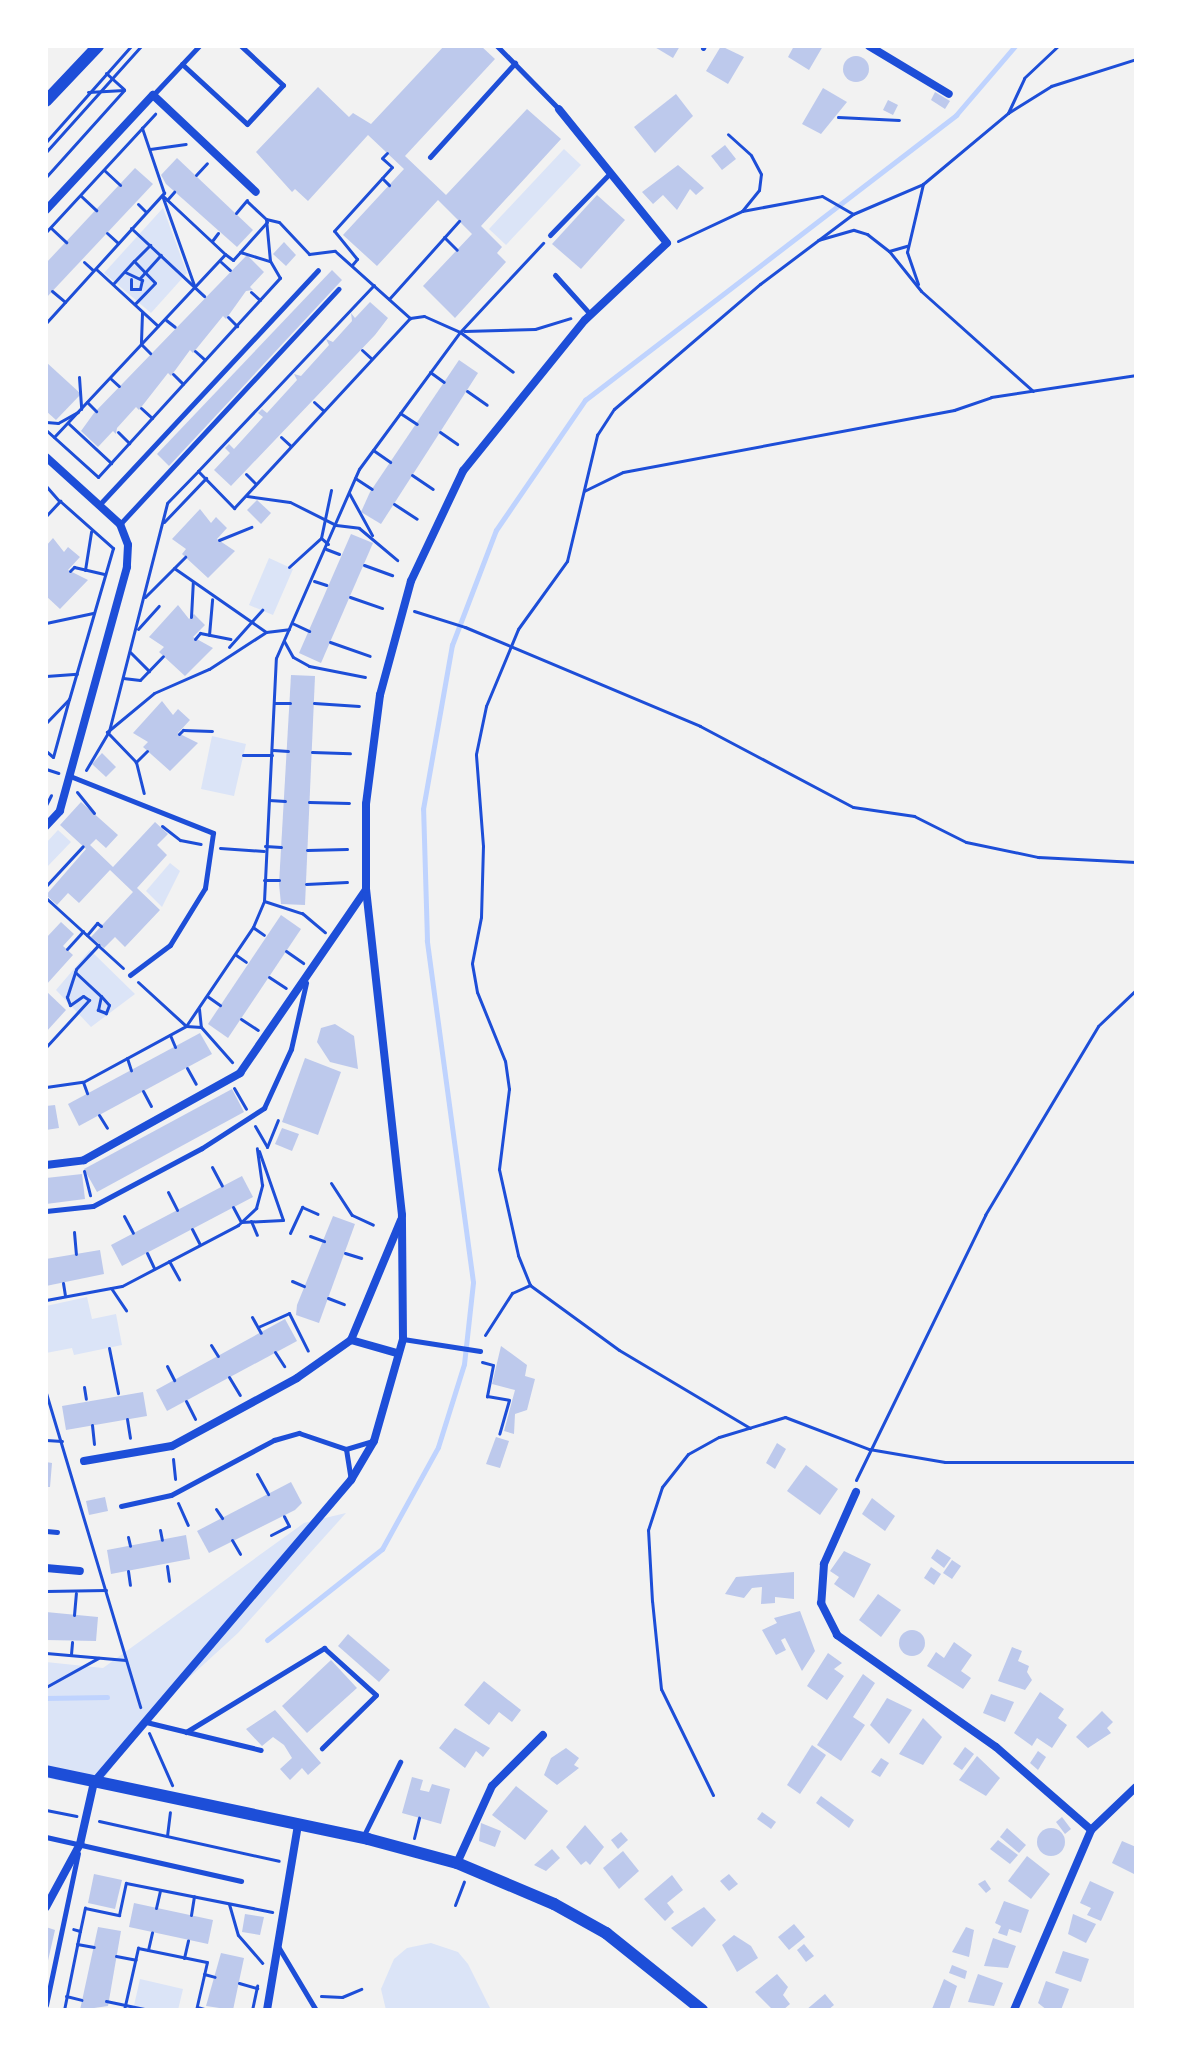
<!DOCTYPE html>
<style>
body{margin:0}
#map{position:relative;width:1182px;height:2056px;overflow:hidden;background:#f2f2f2;font-family:Manrope,sans-serif}
div>[style]{position:absolute}
[style*='--x']{left:calc(var(--x)*1px);top:calc(var(--y)*1px);width:calc(var(--w)*1px);rotate:calc(var(--a)*1deg)}
.green>*{inset:0;background:#dbe4f7}
.stream>*{height:5px;margin:-2.5px;padding:0 2.5px;transform-origin:2.5px;border-radius:2.5px;background:#bfd3fe}
.building>*{inset:0;background:#bdc9ec}
.round{border-radius:50%}
.path>*{height:3px;margin:-1.5px;padding:0 1.5px;transform-origin:1.5px;border-radius:1.5px;background:#1d4ed8}
.service>*{height:5px;margin:-2.5px;padding:0 2.5px;transform-origin:2.5px;border-radius:2.5px;background:#1d4ed8}
.minor>*{height:8px;margin:-4px;padding:0 4px;transform-origin:4px;border-radius:4px;background:#1d4ed8}
.tertiary>*{height:12px;margin:-6px;padding:0 6px;transform-origin:6px;border-radius:6px;background:#1d4ed8}
span{translate:-50% -50%;white-space:nowrap;text-align:center;line-height:1.15;-webkit-text-stroke:6px #fff;paint-order:stroke}
.frame{position:absolute;inset:0;border:48px solid #fff;pointer-events:none}
</style>
<div id="map">
<div class="green">
<div style="clip-path:polygon(564px 149px,581px 165px,506px 245px,489px 229px)"></div>
<div style="clip-path:polygon(163px 208px,187px 273px,151px 313px,104px 273px)"></div>
<div style="clip-path:polygon(269px 558px,293px 569px,273px 615px,249px 605px)"></div>
<div style="clip-path:polygon(212px 736px,246px 744px,234px 796px,201px 789px)"></div>
<div style="clip-path:polygon(58px 830px,71px 842px,46px 868px,46px 843px)"></div>
<div style="clip-path:polygon(170px 863px,180px 871px,162px 907px,146px 891px)"></div>
<div style="clip-path:polygon(90px 950px,135px 994px,91px 1027px,56px 990px)"></div>
<div style="clip-path:polygon(87px 1297px,92px 1319px,116px 1314px,122px 1345px,74px 1355px,72px 1348px,46px 1353px,46px 1306px)"></div>
<div style="clip-path:polygon(346px 1513px,238px 1633px,144px 1719px,98px 1788px,46px 1778px,46px 1662px,103px 1668px,304px 1523px)"></div>
<div style="clip-path:polygon(431px 1943px,458px 1952px,468px 1964px,491px 2010px,386px 2010px,381px 1989px,394px 1959px,407px 1948px)"></div>
<div style="clip-path:polygon(140px 1979px,183px 1989px,178px 2010px,133px 2010px)"></div>
</div>
<div class="stream">
<div style="--x:267;--y:1640;--w:147;--a:-38.4"></div>
<div style="--x:382;--y:1549;--w:116;--a:-61.2"></div>
<div style="--x:438;--y:1447;--w:87;--a:-72.6"></div>
<div style="--x:464;--y:1364;--w:82;--a:-83.7"></div>
<div style="--x:473;--y:1282;--w:345;--a:-97.7"></div>
<div style="--x:427;--y:940;--w:131;--a:-91.7"></div>
<div style="--x:423;--y:809;--w:167;--a:-80"></div>
<div style="--x:452;--y:645;--w:123;--a:-69.1"></div>
<div style="--x:496;--y:530;--w:158;--a:-55.6"></div>
<div style="--x:585;--y:400;--w:468;--a:-37.5"></div>
<div style="--x:956;--y:115;--w:91;--a:-49.5"></div>
<div style="--x:46;--y:1698;--w:61;--a:-0.9"></div>
</div>
<div class="building">
<div style="clip-path:polygon(444px 46px,481px 46px,495px 59px,405px 156px,446px 195px,527px 109px,561px 139px,481px 226px,502px 247px,497px 253px,506px 262px,455px 318px,423px 286px,472px 234px,438px 200px,377px 266px,343px 235px,404px 169px,368px 135px,308px 201px,295px 189px,292px 192px,256px 152px,318px 87px,349px 117px,353px 113px,371px 124px)"></div>
<div style="clip-path:polygon(653px 46px,680px 46px,673px 58px)"></div>
<div style="clip-path:polygon(721px 46px,744px 57px,728px 84px,706px 71px)"></div>
<div style="clip-path:polygon(794px 46px,823px 46px,809px 70px,788px 57px)"></div>
<div class="round" style="left:843px;top:56px;width:26px;height:26px"></div>
<div style="clip-path:polygon(823px 88px,847px 102px,821px 134px,802px 124px)"></div>
<div style="clip-path:polygon(935px 92px,950px 101px,945px 109px,931px 100px)"></div>
<div style="clip-path:polygon(676px 94px,693px 116px,655px 153px,634px 127px)"></div>
<div style="clip-path:polygon(888px 100px,898px 105px,893px 115px,883px 110px)"></div>
<div style="clip-path:polygon(725px 145px,736px 159px,722px 170px,711px 156px)"></div>
<div style="clip-path:polygon(177px 158px,253px 230px,237px 247px,166px 184px,161px 175px)"></div>
<div style="clip-path:polygon(678px 165px,704px 188px,696px 195px,690px 189px,677px 210px,663px 195px,653px 204px,642px 192px)"></div>
<div style="clip-path:polygon(135px 168px,153px 184px,46px 298px,46px 263px)"></div>
<div style="clip-path:polygon(597px 195px,625px 220px,581px 269px,552px 244px)"></div>
<div style="clip-path:polygon(284px 242px,296px 255px,286px 266px,273px 254px)"></div>
<div style="clip-path:polygon(247px 255px,264px 272px,250px 287px,253px 290px,246px 291px,226px 319px,223px 316px,193px 353px,190px 350px,171px 376px,168px 373px,139px 410px,136px 407px,117px 428px,116px 434px,113px 431px,98px 447px,81px 431px,94px 413px)"></div>
<div style="clip-path:polygon(332px 270px,342px 280px,169px 466px,157px 454px)"></div>
<div style="clip-path:polygon(370px 302px,388px 318px,375px 335px,231px 486px,214px 470px,230px 453px,225px 448px,229px 444px,234px 449px,263px 417px,258px 413px,262px 409px,267px 413px,297px 380px,294px 374px,301px 376px,329px 345px,326px 339px,333px 342px,352px 321px,351px 313px,355px 318px)"></div>
<div style="clip-path:polygon(459px 360px,478px 373px,381px 524px,361px 512px,370px 492px)"></div>
<div style="clip-path:polygon(46px 362px,81px 394px,56px 420px,46px 411px)"></div>
<div style="clip-path:polygon(257px 500px,271px 513px,261px 524px,247px 510px)"></div>
<div style="clip-path:polygon(200px 509px,211px 523px,216px 517px,227px 528px,217px 539px,235px 551px,208px 578px,182px 554px,186px 549px,172px 539px)"></div>
<div style="clip-path:polygon(351px 534px,373px 543px,321px 663px,299px 653px)"></div>
<div style="clip-path:polygon(53px 538px,64px 552px,68px 547px,80px 557px,68px 570px,88px 580px,60px 609px,46px 596px,46px 546px)"></div>
<div style="clip-path:polygon(178px 605px,189px 619px,194px 614px,205px 625px,193px 637px,213px 648px,185px 676px,159px 652px,164px 647px,149px 637px)"></div>
<div style="clip-path:polygon(291px 675px,315px 676px,305px 905px,281px 904px,279px 884px)"></div>
<div style="clip-path:polygon(162px 701px,173px 715px,178px 709px,190px 720px,178px 733px,198px 743px,170px 771px,143px 747px,148px 742px,133px 733px)"></div>
<div style="clip-path:polygon(102px 753px,116px 767px,106px 777px,92px 764px)"></div>
<div style="clip-path:polygon(81px 802px,118px 835px,106px 848px,96px 839px,90px 845px,113px 867px,155px 822px,168px 834px,157px 845px,167px 855px,137px 888px,160px 910px,125px 947px,115px 937px,104px 948px,91px 937px,133px 892px,110px 870px,79px 903px,68px 893px,57px 905px,46px 895px,86px 849px,60px 825px)"></div>
<div style="clip-path:polygon(281px 915px,301px 929px,228px 1038px,208px 1024px)"></div>
<div style="clip-path:polygon(61px 922px,74px 934px,63px 946px,73px 955px,46px 985px,46px 938px)"></div>
<div style="clip-path:polygon(46px 991px,66px 1010px,46px 1032px)"></div>
<div style="clip-path:polygon(335px 1024px,354px 1036px,358px 1069px,330px 1062px,317px 1042px,321px 1028px)"></div>
<div style="clip-path:polygon(200px 1033px,212px 1054px,79px 1126px,68px 1104px)"></div>
<div style="clip-path:polygon(305px 1058px,341px 1072px,318px 1135px,282px 1122px)"></div>
<div style="clip-path:polygon(232px 1089px,244px 1112px,97px 1192px,84px 1169px)"></div>
<div style="clip-path:polygon(55px 1105px,59px 1128px,46px 1130px,46px 1106px)"></div>
<div style="clip-path:polygon(282px 1128px,299px 1134px,292px 1151px,275px 1144px)"></div>
<div style="clip-path:polygon(82px 1174px,85px 1199px,46px 1204px,46px 1178px)"></div>
<div style="clip-path:polygon(242px 1176px,253px 1197px,122px 1266px,111px 1245px)"></div>
<div style="clip-path:polygon(333px 1216px,355px 1224px,319px 1323px,296px 1315px,297px 1305px)"></div>
<div style="clip-path:polygon(100px 1250px,104px 1274px,46px 1286px,46px 1259px)"></div>
<div style="clip-path:polygon(285px 1319px,297px 1341px,167px 1411px,156px 1390px)"></div>
<div style="clip-path:polygon(501px 1346px,527px 1365px,525px 1376px,535px 1379px,527px 1410px,515px 1414px,514px 1434px,504px 1431px,515px 1390px,492px 1384px)"></div>
<div style="clip-path:polygon(143px 1392px,147px 1416px,66px 1430px,62px 1406px)"></div>
<div style="clip-path:polygon(496px 1437px,509px 1441px,500px 1468px,486px 1464px)"></div>
<div style="clip-path:polygon(777px 1443px,786px 1449px,775px 1469px,766px 1463px)"></div>
<div style="clip-path:polygon(46px 1462px,52px 1463px,50px 1487px,46px 1487px)"></div>
<div style="clip-path:polygon(806px 1465px,838px 1489px,820px 1515px,787px 1491px)"></div>
<div style="clip-path:polygon(291px 1482px,302px 1503px,295px 1510px,209px 1553px,197px 1531px)"></div>
<div style="clip-path:polygon(105px 1497px,108px 1511px,89px 1515px,86px 1501px)"></div>
<div style="clip-path:polygon(872px 1498px,895px 1516px,885px 1531px,862px 1514px)"></div>
<div style="clip-path:polygon(186px 1535px,190px 1559px,111px 1574px,107px 1550px)"></div>
<div style="clip-path:polygon(937px 1549px,951px 1558px,944px 1568px,931px 1558px)"></div>
<div style="clip-path:polygon(844px 1551px,871px 1564px,854px 1598px,834px 1584px,839px 1577px,830px 1571px)"></div>
<div style="clip-path:polygon(952px 1560px,961px 1566px,952px 1579px,943px 1573px)"></div>
<div style="clip-path:polygon(931px 1567px,941px 1574px,934px 1585px,924px 1578px)"></div>
<div style="clip-path:polygon(794px 1572px,794px 1599px,775px 1597px,775px 1603px,761px 1604px,762px 1587px,752px 1588px,744px 1598px,725px 1594px,736px 1577px)"></div>
<div style="clip-path:polygon(878px 1594px,901px 1610px,881px 1637px,859px 1620px)"></div>
<div style="clip-path:polygon(800px 1611px,815px 1651px,802px 1671px,785px 1638px,781px 1640px,786px 1650px,776px 1655px,762px 1630px,777px 1623px,774px 1618px)"></div>
<div style="clip-path:polygon(46px 1612px,98px 1617px,96px 1641px,46px 1640px)"></div>
<div class="round" style="left:899px;top:1630px;width:26px;height:26px"></div>
<div style="clip-path:polygon(348px 1634px,390px 1670px,379px 1682px,338px 1646px)"></div>
<div style="clip-path:polygon(954px 1642px,972px 1655px,961px 1671px,971px 1678px,963px 1689px,927px 1666px,936px 1652px,944px 1658px)"></div>
<div style="clip-path:polygon(1012px 1647px,1022px 1651px,1018px 1661px,1029px 1666px,1027px 1672px,1032px 1680px,1025px 1690px,998px 1681px)"></div>
<div style="clip-path:polygon(828px 1653px,842px 1663px,834px 1669px,844px 1676px,827px 1700px,807px 1686px)"></div>
<div style="clip-path:polygon(331px 1660px,357px 1688px,307px 1733px,282px 1706px)"></div>
<div style="clip-path:polygon(863px 1674px,875px 1683px,853px 1717px,865px 1725px,841px 1761px,817px 1745px)"></div>
<div style="clip-path:polygon(484px 1681px,521px 1710px,512px 1722px,499px 1712px,489px 1725px,464px 1705px)"></div>
<div style="clip-path:polygon(1040px 1692px,1064px 1709px,1058px 1718px,1067px 1725px,1052px 1748px,1037px 1738px,1032px 1746px,1014px 1733px)"></div>
<div style="clip-path:polygon(991px 1694px,1014px 1702px,1005px 1722px,983px 1713px)"></div>
<div style="clip-path:polygon(887px 1698px,912px 1710px,889px 1744px,870px 1725px)"></div>
<div style="clip-path:polygon(275px 1710px,321px 1763px,308px 1775px,302px 1768px,290px 1780px,280px 1769px,292px 1758px,284px 1745px,273px 1737px,262px 1746px,246px 1729px)"></div>
<div style="clip-path:polygon(1102px 1711px,1113px 1722px,1107px 1728px,1111px 1733px,1088px 1748px,1076px 1737px)"></div>
<div style="clip-path:polygon(923px 1718px,942px 1737px,923px 1765px,899px 1754px)"></div>
<div style="clip-path:polygon(455px 1728px,490px 1748px,483px 1757px,476px 1751px,465px 1768px,439px 1748px)"></div>
<div style="clip-path:polygon(812px 1745px,826px 1755px,800px 1794px,787px 1785px)"></div>
<div style="clip-path:polygon(965px 1747px,974px 1754px,962px 1770px,953px 1764px)"></div>
<div style="clip-path:polygon(566px 1748px,579px 1758px,574px 1765px,579px 1768px,557px 1785px,544px 1775px,551px 1758px)"></div>
<div style="clip-path:polygon(1038px 1751px,1046px 1757px,1038px 1770px,1030px 1763px)"></div>
<div style="clip-path:polygon(977px 1756px,1000px 1778px,986px 1796px,959px 1780px)"></div>
<div style="clip-path:polygon(881px 1758px,889px 1763px,880px 1777px,871px 1772px)"></div>
<div style="clip-path:polygon(412px 1777px,423px 1780px,420px 1790px,429px 1792px,432px 1784px,450px 1789px,441px 1824px,402px 1813px)"></div>
<div style="clip-path:polygon(516px 1786px,548px 1811px,525px 1840px,492px 1815px)"></div>
<div style="clip-path:polygon(821px 1796px,854px 1820px,849px 1828px,816px 1803px)"></div>
<div style="clip-path:polygon(762px 1812px,776px 1822px,771px 1829px,757px 1819px)"></div>
<div style="clip-path:polygon(1062px 1817px,1071px 1829px,1065px 1834px,1056px 1822px)"></div>
<div style="clip-path:polygon(481px 1823px,501px 1831px,495px 1847px,479px 1841px)"></div>
<div style="clip-path:polygon(585px 1825px,604px 1847px,590px 1865px,586px 1861px,581px 1865px,566px 1847px)"></div>
<div style="clip-path:polygon(1007px 1828px,1026px 1845px,1019px 1853px,1000px 1837px)"></div>
<div class="round" style="left:1037px;top:1828px;width:28px;height:28px"></div>
<div style="clip-path:polygon(621px 1832px,628px 1840px,618px 1849px,611px 1840px)"></div>
<div style="clip-path:polygon(998px 1840px,1018px 1855px,1010px 1864px,990px 1849px)"></div>
<div style="clip-path:polygon(1122px 1841px,1136px 1847px,1136px 1875px,1112px 1863px)"></div>
<div style="clip-path:polygon(552px 1849px,560px 1858px,546px 1871px,534px 1865px)"></div>
<div style="clip-path:polygon(623px 1851px,639px 1871px,619px 1889px,603px 1868px)"></div>
<div style="clip-path:polygon(1027px 1856px,1050px 1874px,1031px 1899px,1008px 1881px)"></div>
<div style="clip-path:polygon(94px 1874px,122px 1880px,115px 1909px,88px 1903px)"></div>
<div style="clip-path:polygon(729px 1874px,738px 1884px,729px 1891px,720px 1881px)"></div>
<div style="clip-path:polygon(672px 1875px,683px 1890px,667px 1903px,674px 1912px,665px 1921px,644px 1899px)"></div>
<div style="clip-path:polygon(985px 1880px,991px 1889px,986px 1893px,978px 1884px)"></div>
<div style="clip-path:polygon(1090px 1881px,1114px 1892px,1101px 1921px,1087px 1915px,1091px 1908px,1080px 1903px)"></div>
<div style="clip-path:polygon(1004px 1901px,1029px 1910px,1021px 1933px,1009px 1929px,1007px 1936px,998px 1933px,1001px 1926px,995px 1923px)"></div>
<div style="clip-path:polygon(134px 1903px,213px 1920px,208px 1944px,129px 1927px)"></div>
<div style="clip-path:polygon(704px 1907px,716px 1920px,692px 1947px,671px 1928px)"></div>
<div style="clip-path:polygon(245px 1914px,264px 1917px,260px 1935px,242px 1932px)"></div>
<div style="clip-path:polygon(1073px 1914px,1096px 1924px,1086px 1943px,1068px 1934px)"></div>
<div style="clip-path:polygon(794px 1924px,805px 1937px,789px 1950px,778px 1937px)"></div>
<div style="clip-path:polygon(46px 1927px,55px 1930px,47px 1965px,46px 1965px)"></div>
<div style="clip-path:polygon(98px 1927px,121px 1931px,108px 2006px,80px 2010px)"></div>
<div style="clip-path:polygon(966px 1927px,974px 1930px,969px 1957px,952px 1952px)"></div>
<div style="clip-path:polygon(734px 1935px,751px 1946px,758px 1958px,737px 1972px,722px 1945px)"></div>
<div style="clip-path:polygon(993px 1938px,1016px 1946px,1008px 1968px,984px 1966px)"></div>
<div style="clip-path:polygon(804px 1944px,814px 1956px,806px 1962px,797px 1950px)"></div>
<div style="clip-path:polygon(1063px 1951px,1089px 1959px,1081px 1982px,1055px 1973px)"></div>
<div style="clip-path:polygon(221px 1953px,244px 1958px,233px 2010px,206px 2006px)"></div>
<div style="clip-path:polygon(952px 1965px,967px 1971px,965px 1979px,949px 1973px)"></div>
<div style="clip-path:polygon(777px 1974px,788px 1987px,783px 1995px,790px 2004px,783px 2010px,773px 2010px,755px 1992px)"></div>
<div style="clip-path:polygon(978px 1974px,1003px 1983px,994px 2006px,968px 2002px)"></div>
<div style="clip-path:polygon(944px 1979px,957px 1986px,949px 2010px,936px 2010px,932px 2009px)"></div>
<div style="clip-path:polygon(1046px 1981px,1069px 1989px,1061px 2010px,1047px 2010px,1038px 2003px)"></div>
<div style="clip-path:polygon(825px 1994px,834px 2005px,828px 2010px,806px 2010px)"></div>
</div>
<div class="path">
<div style="--x:106;--y:73;--w:24;--a:42"></div>
<div style="--x:88;--y:92;--w:36;--a:-3"></div>
<div style="--x:1008;--y:113;--w:38;--a:-65"></div>
<div style="--x:1024;--y:78;--w:47;--a:-43.3"></div>
<div style="--x:838;--y:117;--w:61;--a:2.8"></div>
<div style="--x:46;--y:142;--w:128;--a:-48.5"></div>
<div style="--x:150;--y:149;--w:36;--a:-8"></div>
<div style="--x:46;--y:152;--w:142;--a:-48.1"></div>
<div style="--x:104;--y:170;--w:22;--a:43"></div>
<div style="--x:196;--y:175;--w:16;--a:-47"></div>
<div style="--x:46;--y:177;--w:117;--a:-48.1"></div>
<div style="--x:382;--y:178;--w:10;--a:45"></div>
<div style="--x:81;--y:196;--w:21;--a:43"></div>
<div style="--x:163;--y:198;--w:92;--a:70.4"></div>
<div style="--x:167;--y:200;--w:11;--a:-49"></div>
<div style="--x:138;--y:204;--w:11;--a:45"></div>
<div style="--x:742;--y:211;--w:81;--a:-10.6"></div>
<div style="--x:822;--y:196;--w:36;--a:30"></div>
<div style="--x:236;--y:213;--w:17;--a:-50"></div>
<div style="--x:266;--y:219;--w:13;--a:13"></div>
<div style="--x:279;--y:222;--w:44;--a:46.8"></div>
<div style="--x:309;--y:254;--w:26;--a:-7"></div>
<div style="--x:335;--y:251;--w:101;--a:41.8"></div>
<div style="--x:410;--y:318;--w:14;--a:-8"></div>
<div style="--x:424;--y:316;--w:39;--a:24"></div>
<div style="--x:460;--y:332;--w:66;--a:37"></div>
<div style="--x:51;--y:228;--w:21;--a:43"></div>
<div style="--x:131;--y:228;--w:100;--a:43"></div>
<div style="--x:46;--y:232;--w:161;--a:-47.3"></div>
<div style="--x:107;--y:233;--w:15;--a:42"></div>
<div style="--x:444;--y:237;--w:18;--a:45"></div>
<div style="--x:818;--y:240;--w:37;--a:-16"></div>
<div style="--x:854;--y:230;--w:14;--a:17"></div>
<div style="--x:867;--y:234;--w:28;--a:38"></div>
<div style="--x:889;--y:251;--w:51;--a:51.3"></div>
<div style="--x:921;--y:291;--w:150;--a:41.8"></div>
<div style="--x:212;--y:241;--w:10;--a:-53"></div>
<div style="--x:678;--y:241;--w:71;--a:-25.1"></div>
<div style="--x:742;--y:211;--w:27;--a:-51"></div>
<div style="--x:759;--y:190;--w:16;--a:-83"></div>
<div style="--x:761;--y:174;--w:21;--a:-118"></div>
<div style="--x:751;--y:155;--w:31;--a:-138"></div>
<div style="--x:889;--y:251;--w:19;--a:-16"></div>
<div style="--x:240;--y:252;--w:31;--a:17"></div>
<div style="--x:225;--y:254;--w:10;--a:37"></div>
<div style="--x:233;--y:260;--w:51;--a:-48.2"></div>
<div style="--x:134;--y:261;--w:23;--a:-45"></div>
<div style="--x:84;--y:262;--w:12;--a:42"></div>
<div style="--x:221;--y:262;--w:12;--a:42"></div>
<div style="--x:352;--y:265;--w:8;--a:-50"></div>
<div style="--x:357;--y:259;--w:36;--a:-129"></div>
<div style="--x:334;--y:231;--w:86;--a:-47.8"></div>
<div style="--x:392;--y:167;--w:13;--a:-138"></div>
<div style="--x:382;--y:158;--w:7;--a:-45"></div>
<div style="--x:96;--y:269;--w:84;--a:42.6"></div>
<div style="--x:125;--y:272;--w:19;--a:25"></div>
<div style="--x:142;--y:280;--w:9;--a:103"></div>
<div style="--x:140;--y:289;--w:9;--a:180"></div>
<div style="--x:131;--y:289;--w:10;--a:-90"></div>
<div style="--x:140;--y:278;--w:31;--a:-48"></div>
<div style="--x:113;--y:284;--w:31;--a:-48"></div>
<div style="--x:134;--y:261;--w:30;--a:46"></div>
<div style="--x:155;--y:283;--w:29;--a:134"></div>
<div style="--x:918;--y:284;--w:34;--a:-109"></div>
<div style="--x:907;--y:252;--w:70;--a:-76.8"></div>
<div style="--x:52;--y:291;--w:17;--a:40"></div>
<div style="--x:251;--y:292;--w:12;--a:42"></div>
<div style="--x:389;--y:299;--w:105;--a:-48.1"></div>
<div style="--x:142;--y:313;--w:31;--a:92"></div>
<div style="--x:141;--y:344;--w:13;--a:45"></div>
<div style="--x:228;--y:317;--w:13;--a:45"></div>
<div style="--x:166;--y:320;--w:11;--a:38"></div>
<div style="--x:46;--y:323;--w:176;--a:-47.8"></div>
<div style="--x:164;--y:193;--w:69;--a:-108.7"></div>
<div style="--x:464;--y:331;--w:71;--a:-1.6"></div>
<div style="--x:535;--y:329;--w:37;--a:-17"></div>
<div style="--x:362;--y:350;--w:12;--a:42"></div>
<div style="--x:195;--y:351;--w:13;--a:42"></div>
<div style="--x:430;--y:372;--w:17;--a:36"></div>
<div style="--x:173;--y:374;--w:14;--a:45"></div>
<div style="--x:79;--y:377;--w:32;--a:86"></div>
<div style="--x:110;--y:378;--w:12;--a:42"></div>
<div style="--x:467;--y:391;--w:24;--a:35"></div>
<div style="--x:87;--y:402;--w:13;--a:45"></div>
<div style="--x:314;--y:402;--w:12;--a:42"></div>
<div style="--x:141;--y:408;--w:15;--a:42"></div>
<div style="--x:400;--y:413;--w:20;--a:33"></div>
<div style="--x:46;--y:422;--w:12;--a:5"></div>
<div style="--x:58;--y:423;--w:23;--a:-29"></div>
<div style="--x:68;--y:423;--w:59;--a:42.9"></div>
<div style="--x:46;--y:430;--w:70;--a:42.1"></div>
<div style="--x:98;--y:477;--w:270;--a:-47.6"></div>
<div style="--x:280;--y:278;--w:20;--a:-120"></div>
<div style="--x:270;--y:261;--w:42;--a:-95.4"></div>
<div style="--x:266;--y:219;--w:25;--a:-137"></div>
<div style="--x:118;--y:432;--w:16;--a:45"></div>
<div style="--x:440;--y:432;--w:21;--a:35"></div>
<div style="--x:54;--y:437;--w:250;--a:-46.9"></div>
<div style="--x:225;--y:254;--w:86;--a:-136.9"></div>
<div style="--x:281;--y:437;--w:12;--a:42"></div>
<div style="--x:373;--y:450;--w:21;--a:35"></div>
<div style="--x:198;--y:471;--w:256;--a:-46.6"></div>
<div style="--x:246;--y:474;--w:13;--a:45"></div>
<div style="--x:412;--y:475;--w:25;--a:34"></div>
<div style="--x:355;--y:478;--w:20;--a:33"></div>
<div style="--x:46;--y:486;--w:20;--a:49"></div>
<div style="--x:584;--y:491;--w:43;--a:-26"></div>
<div style="--x:623;--y:472;--w:337;--a:-10.6"></div>
<div style="--x:954;--y:410;--w:39;--a:-19"></div>
<div style="--x:991;--y:397;--w:147;--a:-8.6"></div>
<div style="--x:349;--y:493;--w:48;--a:61.3"></div>
<div style="--x:247;--y:496;--w:43;--a:7.9"></div>
<div style="--x:290;--y:502;--w:51;--a:26.6"></div>
<div style="--x:336;--y:525;--w:23;--a:7"></div>
<div style="--x:359;--y:528;--w:50;--a:40.1"></div>
<div style="--x:394;--y:504;--w:27;--a:33"></div>
<div style="--x:46;--y:516;--w:21;--a:-47"></div>
<div style="--x:60;--y:501;--w:71;--a:41.6"></div>
<div style="--x:113;--y:548;--w:157;--a:106.2"></div>
<div style="--x:164;--y:522;--w:61;--a:-46.3"></div>
<div style="--x:219;--y:540;--w:35;--a:-22"></div>
<div style="--x:328;--y:544;--w:9;--a:-139"></div>
<div style="--x:321;--y:538;--w:49;--a:-78.2"></div>
<div style="--x:326;--y:549;--w:14;--a:21"></div>
<div style="--x:364;--y:565;--w:30;--a:20"></div>
<div style="--x:289;--y:567;--w:43;--a:-42.2"></div>
<div style="--x:174;--y:568;--w:112;--a:34.8"></div>
<div style="--x:266;--y:632;--w:23;--a:-7"></div>
<div style="--x:85;--y:570;--w:39;--a:-81"></div>
<div style="--x:70;--y:571;--w:6;--a:-45"></div>
<div style="--x:74;--y:567;--w:32;--a:13"></div>
<div style="--x:314;--y:581;--w:13;--a:18"></div>
<div style="--x:145;--y:597;--w:57;--a:-45"></div>
<div style="--x:350;--y:597;--w:34;--a:19"></div>
<div style="--x:414;--y:611;--w:53;--a:17.4"></div>
<div style="--x:465;--y:627;--w:255;--a:22.8"></div>
<div style="--x:700;--y:726;--w:173;--a:27.9"></div>
<div style="--x:853;--y:807;--w:62;--a:8.4"></div>
<div style="--x:914;--y:816;--w:58;--a:26.6"></div>
<div style="--x:966;--y:842;--w:74;--a:11.8"></div>
<div style="--x:1038;--y:857;--w:98;--a:2.9"></div>
<div style="--x:191;--y:617;--w:35;--a:-87"></div>
<div style="--x:46;--y:623;--w:48;--a:-12"></div>
<div style="--x:292;--y:623;--w:19;--a:25"></div>
<div style="--x:138;--y:629;--w:31;--a:-48"></div>
<div style="--x:209;--y:635;--w:36;--a:-85"></div>
<div style="--x:195;--y:639;--w:8;--a:-50"></div>
<div style="--x:200;--y:633;--w:31;--a:11"></div>
<div style="--x:284;--y:641;--w:18;--a:61"></div>
<div style="--x:293;--y:657;--w:18;--a:29"></div>
<div style="--x:309;--y:666;--w:57;--a:11.1"></div>
<div style="--x:330;--y:642;--w:42;--a:19.3"></div>
<div style="--x:229;--y:647;--w:50;--a:-48.3"></div>
<div style="--x:130;--y:652;--w:27;--a:45"></div>
<div style="--x:46;--y:676;--w:31;--a:-4"></div>
<div style="--x:123;--y:678;--w:17;--a:7"></div>
<div style="--x:140;--y:680;--w:33;--a:-46"></div>
<div style="--x:275;--y:703;--w:15;--a:0"></div>
<div style="--x:314;--y:703;--w:45;--a:3.8"></div>
<div style="--x:46;--y:723;--w:33;--a:-46"></div>
<div style="--x:69;--y:699;--w:60;--a:105.4"></div>
<div style="--x:53;--y:757;--w:9;--a:-139"></div>
<div style="--x:179;--y:734;--w:6;--a:-45"></div>
<div style="--x:183;--y:730;--w:29;--a:2"></div>
<div style="--x:273;--y:750;--w:15;--a:4"></div>
<div style="--x:147;--y:751;--w:16;--a:135"></div>
<div style="--x:136;--y:762;--w:42;--a:-134"></div>
<div style="--x:107;--y:732;--w:61;--a:-39.7"></div>
<div style="--x:154;--y:693;--w:60;--a:-23.6"></div>
<div style="--x:209;--y:669;--w:68;--a:-33"></div>
<div style="--x:312;--y:752;--w:38;--a:2"></div>
<div style="--x:243;--y:755;--w:29;--a:0"></div>
<div style="--x:136;--y:762;--w:32;--a:76"></div>
<div style="--x:46;--y:769;--w:13;--a:18"></div>
<div style="--x:86;--y:770;--w:45;--a:-59.5"></div>
<div style="--x:109;--y:731;--w:235;--a:-75.7"></div>
<div style="--x:167;--y:503;--w:45;--a:-45.9"></div>
<div style="--x:198;--y:471;--w:52;--a:45.8"></div>
<div style="--x:234;--y:508;--w:259;--a:-47.2"></div>
<div style="--x:77;--y:792;--w:27;--a:51"></div>
<div style="--x:269;--y:800;--w:16;--a:4"></div>
<div style="--x:309;--y:802;--w:40;--a:1.4"></div>
<div style="--x:46;--y:805;--w:11;--a:-63"></div>
<div style="--x:162;--y:826;--w:23;--a:38"></div>
<div style="--x:180;--y:840;--w:21;--a:11"></div>
<div style="--x:265;--y:846;--w:16;--a:4"></div>
<div style="--x:220;--y:848;--w:44;--a:3.9"></div>
<div style="--x:307;--y:850;--w:40;--a:-1.4"></div>
<div style="--x:264;--y:880;--w:15;--a:0"></div>
<div style="--x:306;--y:884;--w:41;--a:-2.8"></div>
<div style="--x:46;--y:886;--w:54;--a:-47.2"></div>
<div style="--x:46;--y:898;--w:104;--a:42.3"></div>
<div style="--x:264;--y:901;--w:40;--a:18"></div>
<div style="--x:302;--y:913;--w:30;--a:40"></div>
<div style="--x:254;--y:928;--w:12;--a:35"></div>
<div style="--x:87;--y:935;--w:16;--a:-50"></div>
<div style="--x:97;--y:923;--w:5;--a:37"></div>
<div style="--x:67;--y:949;--w:24;--a:-48"></div>
<div style="--x:286;--y:951;--w:21;--a:35"></div>
<div style="--x:236;--y:955;--w:12;--a:35"></div>
<div style="--x:75;--y:972;--w:35;--a:43"></div>
<div style="--x:101;--y:996;--w:12;--a:48"></div>
<div style="--x:109;--y:1005;--w:9;--a:111"></div>
<div style="--x:106;--y:1013;--w:9;--a:-159"></div>
<div style="--x:98;--y:1010;--w:14;--a:-78"></div>
<div style="--x:269;--y:977;--w:20;--a:33"></div>
<div style="--x:138;--y:982;--w:65;--a:42.5"></div>
<div style="--x:186;--y:1026;--w:15;--a:4"></div>
<div style="--x:207;--y:996;--w:16;--a:35"></div>
<div style="--x:199;--y:1009;--w:18;--a:84"></div>
<div style="--x:201;--y:1027;--w:47;--a:48.5"></div>
<div style="--x:241;--y:1019;--w:20;--a:33"></div>
<div style="--x:170;--y:1035;--w:13;--a:67"></div>
<div style="--x:46;--y:1047;--w:64;--a:-47.5"></div>
<div style="--x:89;--y:1000;--w:7;--a:-146"></div>
<div style="--x:83;--y:996;--w:16;--a:145"></div>
<div style="--x:70;--y:1005;--w:9;--a:-111"></div>
<div style="--x:67;--y:997;--w:29;--a:-72"></div>
<div style="--x:76;--y:969;--w:33;--a:-47"></div>
<div style="--x:127;--y:1058;--w:13;--a:72"></div>
<div style="--x:187;--y:1068;--w:18;--a:61"></div>
<div style="--x:83;--y:1082;--w:12;--a:70"></div>
<div style="--x:46;--y:1087;--w:37;--a:-8"></div>
<div style="--x:83;--y:1082;--w:117;--a:-28.5"></div>
<div style="--x:186;--y:1026;--w:120;--a:-55.9"></div>
<div style="--x:253;--y:927;--w:28;--a:-67"></div>
<div style="--x:264;--y:901;--w:243;--a:-87.2"></div>
<div style="--x:276;--y:658;--w:206;--a:-66.3"></div>
<div style="--x:359;--y:469;--w:170;--a:-53.6"></div>
<div style="--x:460;--y:332;--w:122;--a:-47"></div>
<div style="--x:234;--y:1088;--w:24;--a:60"></div>
<div style="--x:143;--y:1091;--w:17;--a:62"></div>
<div style="--x:99;--y:1115;--w:15;--a:58"></div>
<div style="--x:255;--y:1126;--w:24;--a:60"></div>
<div style="--x:267;--y:1147;--w:29;--a:-68"></div>
<div style="--x:212;--y:1167;--w:21;--a:62"></div>
<div style="--x:84;--y:1171;--w:25;--a:76"></div>
<div style="--x:331;--y:1183;--w:38;--a:57"></div>
<div style="--x:352;--y:1215;--w:23;--a:25"></div>
<div style="--x:168;--y:1192;--w:20;--a:63"></div>
<div style="--x:233;--y:1207;--w:17;--a:62"></div>
<div style="--x:241;--y:1222;--w:42;--a:-2.7"></div>
<div style="--x:283;--y:1220;--w:73;--a:-109.2"></div>
<div style="--x:124;--y:1216;--w:19;--a:62"></div>
<div style="--x:251;--y:1221;--w:15;--a:67"></div>
<div style="--x:192;--y:1229;--w:16;--a:63"></div>
<div style="--x:74;--y:1232;--w:22;--a:85"></div>
<div style="--x:290;--y:1233;--w:29;--a:-65"></div>
<div style="--x:302;--y:1207;--w:17;--a:24"></div>
<div style="--x:310;--y:1236;--w:15;--a:20"></div>
<div style="--x:147;--y:1253;--w:17;--a:65"></div>
<div style="--x:345;--y:1253;--w:17;--a:17"></div>
<div style="--x:169;--y:1261;--w:21;--a:61"></div>
<div style="--x:292;--y:1281;--w:13;--a:23"></div>
<div style="--x:63;--y:1283;--w:12;--a:81"></div>
<div style="--x:111;--y:1288;--w:27;--a:56"></div>
<div style="--x:328;--y:1298;--w:17;--a:21"></div>
<div style="--x:46;--y:1300;--w:77;--a:-10.4"></div>
<div style="--x:122;--y:1286;--w:131;--a:-27.7"></div>
<div style="--x:238;--y:1225;--w:25;--a:-43"></div>
<div style="--x:256;--y:1208;--w:24;--a:-75"></div>
<div style="--x:262;--y:1185;--w:37;--a:-98"></div>
<div style="--x:252;--y:1317;--w:18;--a:61"></div>
<div style="--x:258;--y:1327;--w:34;--a:-24"></div>
<div style="--x:289;--y:1313;--w:42;--a:63.4"></div>
<div style="--x:485;--y:1335;--w:50;--a:-57.3"></div>
<div style="--x:512;--y:1293;--w:20;--a:-24"></div>
<div style="--x:211;--y:1345;--w:13;--a:58"></div>
<div style="--x:109;--y:1348;--w:46;--a:78.7"></div>
<div style="--x:275;--y:1352;--w:17;--a:57"></div>
<div style="--x:482;--y:1362;--w:11;--a:15"></div>
<div style="--x:493;--y:1365;--w:32;--a:101"></div>
<div style="--x:487;--y:1396;--w:22;--a:10"></div>
<div style="--x:509;--y:1400;--w:35;--a:106"></div>
<div style="--x:167;--y:1366;--w:16;--a:63"></div>
<div style="--x:229;--y:1377;--w:21;--a:59"></div>
<div style="--x:84;--y:1387;--w:12;--a:81"></div>
<div style="--x:46;--y:1393;--w:328;--a:73.3"></div>
<div style="--x:186;--y:1401;--w:20;--a:63"></div>
<div style="--x:127;--y:1419;--w:19;--a:81"></div>
<div style="--x:92;--y:1425;--w:19;--a:84"></div>
<div style="--x:750;--y:1428;--w:152;--a:-149.2"></div>
<div style="--x:619;--y:1350;--w:110;--a:-143.9"></div>
<div style="--x:530;--y:1285;--w:32;--a:-112"></div>
<div style="--x:518;--y:1255;--w:88;--a:-102.5"></div>
<div style="--x:499;--y:1169;--w:81;--a:-82.9"></div>
<div style="--x:509;--y:1089;--w:28;--a:-98"></div>
<div style="--x:505;--y:1061;--w:74;--a:-112.1"></div>
<div style="--x:477;--y:992;--w:29;--a:-100"></div>
<div style="--x:472;--y:963;--w:47;--a:-78.9"></div>
<div style="--x:481;--y:917;--w:71;--a:-88.4"></div>
<div style="--x:483;--y:846;--w:92;--a:-94.4"></div>
<div style="--x:476;--y:754;--w:49;--a:-78.2"></div>
<div style="--x:486;--y:706;--w:83;--a:-67.4"></div>
<div style="--x:518;--y:629;--w:84;--a:-54.2"></div>
<div style="--x:567;--y:561;--w:130;--a:-76.6"></div>
<div style="--x:597;--y:435;--w:31;--a:-57"></div>
<div style="--x:614;--y:409;--w:192;--a:-40.6"></div>
<div style="--x:760;--y:284;--w:116;--a:-37"></div>
<div style="--x:853;--y:214;--w:76;--a:-23.2"></div>
<div style="--x:923;--y:184;--w:111;--a:-39.9"></div>
<div style="--x:1008;--y:113;--w:51;--a:-32.1"></div>
<div style="--x:1051;--y:86;--w:89;--a:-17.6"></div>
<div style="--x:46;--y:1440;--w:16;--a:4"></div>
<div style="--x:173;--y:1459;--w:20;--a:84"></div>
<div style="--x:257;--y:1474;--w:23;--a:61"></div>
<div style="--x:856;--y:1480;--w:295;--a:-64"></div>
<div style="--x:985;--y:1215;--w:220;--a:-59.1"></div>
<div style="--x:1098;--y:1026;--w:52;--a:-43.5"></div>
<div style="--x:178;--y:1503;--w:24;--a:66"></div>
<div style="--x:216;--y:1509;--w:11;--a:56"></div>
<div style="--x:160;--y:1530;--w:10;--a:79"></div>
<div style="--x:271;--y:1535;--w:20;--a:-27"></div>
<div style="--x:289;--y:1526;--w:11;--a:-117"></div>
<div style="--x:128;--y:1537;--w:9;--a:77"></div>
<div style="--x:232;--y:1540;--w:16;--a:60"></div>
<div style="--x:167;--y:1566;--w:15;--a:82"></div>
<div style="--x:128;--y:1571;--w:14;--a:82"></div>
<div style="--x:46;--y:1591;--w:60;--a:-1"></div>
<div style="--x:74;--y:1615;--w:22;--a:-85"></div>
<div style="--x:46;--y:1653;--w:80;--a:5"></div>
<div style="--x:71;--y:1654;--w:12;--a:-85"></div>
<div style="--x:46;--y:1687;--w:60;--a:-29.1"></div>
<div style="--x:149;--y:1733;--w:57;--a:66.1"></div>
<div style="--x:713;--y:1795;--w:118;--a:-116.1"></div>
<div style="--x:661;--y:1689;--w:88;--a:-95.8"></div>
<div style="--x:652;--y:1601;--w:71;--a:-93.2"></div>
<div style="--x:648;--y:1530;--w:45;--a:-72"></div>
<div style="--x:662;--y:1487;--w:42;--a:-51.8"></div>
<div style="--x:688;--y:1454;--w:35;--a:-29"></div>
<div style="--x:719;--y:1437;--w:69;--a:-16.9"></div>
<div style="--x:785;--y:1417;--w:90;--a:20.9"></div>
<div style="--x:869;--y:1449;--w:77;--a:9.7"></div>
<div style="--x:945;--y:1462;--w:191;--a:0"></div>
<div style="--x:46;--y:1810;--w:31;--a:11"></div>
<div style="--x:99;--y:1821;--w:184;--a:12.5"></div>
<div style="--x:167;--y:1836;--w:24;--a:-83"></div>
<div style="--x:414;--y:1838;--w:21;--a:-76"></div>
<div style="--x:229;--y:1904;--w:32;--a:74"></div>
<div style="--x:238;--y:1935;--w:37;--a:49"></div>
<div style="--x:455;--y:1905;--w:25;--a:-69"></div>
<div style="--x:156;--y:1908;--w:18;--a:-77"></div>
<div style="--x:191;--y:1915;--w:19;--a:-81"></div>
<div style="--x:80;--y:1931;--w:24;--a:-78"></div>
<div style="--x:85;--y:1908;--w:35;--a:12"></div>
<div style="--x:119;--y:1915;--w:33;--a:-78"></div>
<div style="--x:126;--y:1883;--w:149;--a:11.2"></div>
<div style="--x:77;--y:1944;--w:17;--a:10"></div>
<div style="--x:148;--y:1950;--w:18;--a:-77"></div>
<div style="--x:116;--y:1956;--w:20;--a:11"></div>
<div style="--x:184;--y:1958;--w:18;--a:-77"></div>
<div style="--x:204;--y:1974;--w:11;--a:15"></div>
<div style="--x:239;--y:1983;--w:19;--a:16"></div>
<div style="--x:66;--y:1996;--w:16;--a:14"></div>
<div style="--x:321;--y:1996;--w:21;--a:3"></div>
<div style="--x:342;--y:1997;--w:21;--a:-23"></div>
<div style="--x:106;--y:2001;--w:44;--a:11.8"></div>
<div style="--x:197;--y:2007;--w:11;--a:15"></div>
<div style="--x:64;--y:2010;--w:81;--a:-78.6"></div>
<div style="--x:80;--y:1931;--w:7;--a:-164"></div>
<div style="--x:124;--y:2010;--w:64;--a:-77.3"></div>
<div style="--x:138;--y:1948;--w:70;--a:11.5"></div>
<div style="--x:207;--y:1962;--w:49;--a:102.9"></div>
<div style="--x:252;--y:2010;--w:25;--a:-78"></div>
</div>
<div class="service">
<div style="--x:497;--y:46;--w:88;--a:45.5"></div>
<div style="--x:703;--y:48;--w:2;--a:-63"></div>
<div style="--x:182;--y:64;--w:88;--a:42.7"></div>
<div style="--x:247;--y:124;--w:53;--a:-47.3"></div>
<div style="--x:283;--y:85;--w:57;--a:-137.1"></div>
<div style="--x:153;--y:95;--w:67;--a:-46.8"></div>
<div style="--x:430;--y:157;--w:127;--a:-47.9"></div>
<div style="--x:550;--y:235;--w:86;--a:-45.9"></div>
<div style="--x:555;--y:275;--w:52;--a:48.1"></div>
<div style="--x:99;--y:505;--w:321;--a:-47"></div>
<div style="--x:120;--y:524;--w:321;--a:-47.1"></div>
<div style="--x:70;--y:776;--w:154;--a:21.7"></div>
<div style="--x:213;--y:833;--w:56;--a:98.3"></div>
<div style="--x:205;--y:888;--w:67;--a:121.6"></div>
<div style="--x:170;--y:945;--w:50;--a:143.1"></div>
<div style="--x:46;--y:1211;--w:47;--a:-6.1"></div>
<div style="--x:93;--y:1206;--w:123;--a:-28"></div>
<div style="--x:202;--y:1148;--w:74;--a:-32.8"></div>
<div style="--x:264;--y:1108;--w:65;--a:-65.4"></div>
<div style="--x:291;--y:1049;--w:68;--a:-77.2"></div>
<div style="--x:403;--y:1339;--w:78;--a:8.9"></div>
<div style="--x:346;--y:1449;--w:30;--a:81"></div>
<div style="--x:121;--y:1506;--w:51;--a:-12.4"></div>
<div style="--x:171;--y:1495;--w:117;--a:-28.1"></div>
<div style="--x:274;--y:1440;--w:26;--a:-16"></div>
<div style="--x:299;--y:1433;--w:50;--a:18.8"></div>
<div style="--x:346;--y:1449;--w:28;--a:-17"></div>
<div style="--x:46;--y:1531;--w:11;--a:5"></div>
<div style="--x:146;--y:1722;--w:118;--a:13.7"></div>
<div style="--x:186;--y:1732;--w:162;--a:-31.3"></div>
<div style="--x:324;--y:1648;--w:70;--a:42.1"></div>
<div style="--x:376;--y:1695;--w:76;--a:135.5"></div>
<div style="--x:46;--y:1837;--w:200;--a:12.7"></div>
<div style="--x:363;--y:1837;--w:84;--a:-63.7"></div>
<div style="--x:279;--y:1948;--w:72;--a:59.2"></div>
<div style="--x:46;--y:2005;--w:155;--a:-78.1"></div>
</div>
<div class="minor">
<div style="--x:869;--y:46;--w:93;--a:31"></div>
<div style="--x:46;--y:210;--w:157;--a:-47.1"></div>
<div style="--x:153;--y:95;--w:141;--a:43.3"></div>
<div style="--x:46;--y:457;--w:100;--a:42.2"></div>
<div style="--x:120;--y:524;--w:22;--a:69"></div>
<div style="--x:128;--y:545;--w:22;--a:93"></div>
<div style="--x:127;--y:567;--w:253;--a:105.4"></div>
<div style="--x:60;--y:811;--w:21;--a:133"></div>
<div style="--x:46;--y:1165;--w:38;--a:-7"></div>
<div style="--x:84;--y:1160;--w:179;--a:-29.1"></div>
<div style="--x:240;--y:1073;--w:222;--a:-55.5"></div>
<div style="--x:351;--y:1340;--w:48;--a:15.8"></div>
<div style="--x:84;--y:1461;--w:89;--a:-9.7"></div>
<div style="--x:172;--y:1446;--w:142;--a:-28.5"></div>
<div style="--x:297;--y:1378;--w:66;--a:-35.1"></div>
<div style="--x:351;--y:1340;--w:130;--a:-67.4"></div>
<div style="--x:856;--y:1492;--w:79;--a:114"></div>
<div style="--x:824;--y:1564;--w:39;--a:94"></div>
<div style="--x:821;--y:1603;--w:36;--a:63"></div>
<div style="--x:837;--y:1635;--w:194;--a:35.2"></div>
<div style="--x:996;--y:1747;--w:126;--a:41.1"></div>
<div style="--x:46;--y:1568;--w:34;--a:5"></div>
<div style="--x:457;--y:1863;--w:85;--a:-65.6"></div>
<div style="--x:492;--y:1786;--w:72;--a:-45"></div>
<div style="--x:46;--y:1907;--w:72;--a:-61.6"></div>
<div style="--x:80;--y:1844;--w:64;--a:-77.3"></div>
<div style="--x:94;--y:1782;--w:397;--a:-49.6"></div>
<div style="--x:351;--y:1480;--w:45;--a:-59.5"></div>
<div style="--x:374;--y:1441;--w:106;--a:-74.1"></div>
<div style="--x:403;--y:1339;--w:124;--a:-90.5"></div>
<div style="--x:402;--y:1215;--w:328;--a:-96.3"></div>
<div style="--x:366;--y:889;--w:85;--a:-90"></div>
<div style="--x:366;--y:804;--w:110;--a:-82.7"></div>
<div style="--x:380;--y:695;--w:118;--a:-74.8"></div>
<div style="--x:411;--y:581;--w:122;--a:-64.7"></div>
<div style="--x:463;--y:471;--w:194;--a:-51.1"></div>
<div style="--x:585;--y:320;--w:112;--a:-43.2"></div>
<div style="--x:667;--y:243;--w:172;--a:-128.9"></div>
<div style="--x:267;--y:2010;--w:189;--a:-80.5"></div>
<div style="--x:1014;--y:2010;--w:196;--a:-66.8"></div>
<div style="--x:1091;--y:1830;--w:62;--a:-43.7"></div>
</div>
<div class="tertiary">
<div style="--x:46;--y:101;--w:76;--a:-46.6"></div>
<div style="--x:46;--y:1771;--w:329;--a:11.9"></div>
<div style="--x:368;--y:1839;--w:92;--a:15.1"></div>
<div style="--x:457;--y:1863;--w:105;--a:22.9"></div>
<div style="--x:554;--y:1904;--w:60;--a:29.1"></div>
<div style="--x:606;--y:1933;--w:123;--a:38.7"></div>
</div>
<div class="frame"></div>
</div>
